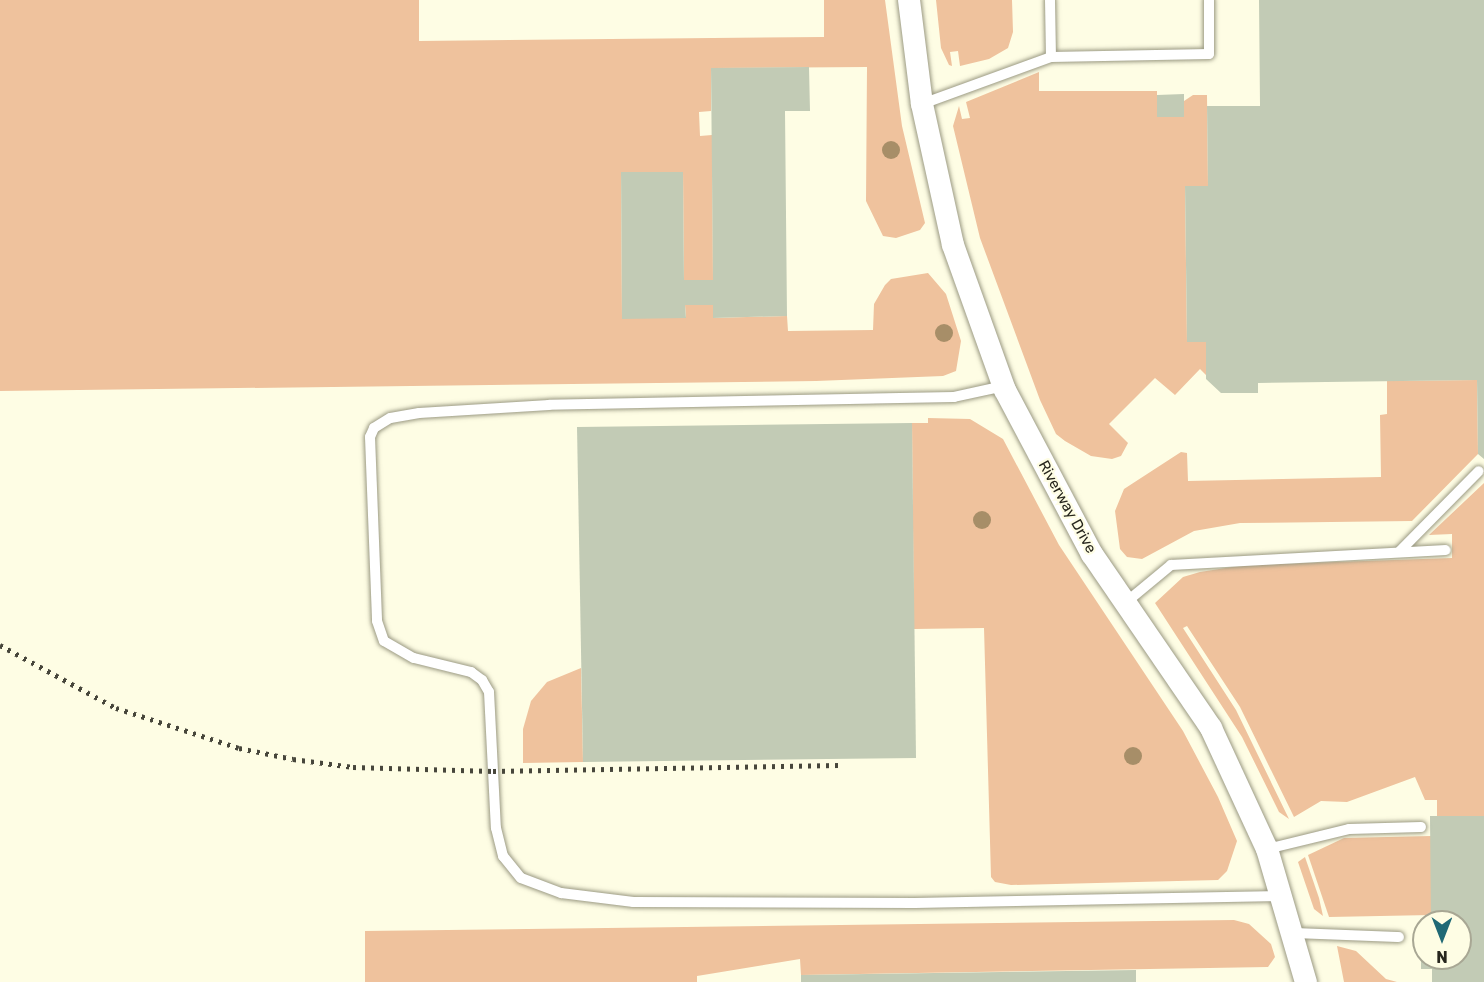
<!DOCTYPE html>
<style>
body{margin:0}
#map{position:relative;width:1484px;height:982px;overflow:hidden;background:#fefde4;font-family:Rubik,sans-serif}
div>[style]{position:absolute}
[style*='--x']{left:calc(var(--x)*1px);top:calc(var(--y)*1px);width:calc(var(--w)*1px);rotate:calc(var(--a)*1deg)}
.green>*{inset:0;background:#efc29d}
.building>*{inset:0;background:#c2cbb5}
.roads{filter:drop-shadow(0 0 2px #9b9a83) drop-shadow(0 0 2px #9b9a83)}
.service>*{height:10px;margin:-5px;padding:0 5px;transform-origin:5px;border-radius:5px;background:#fff}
.minor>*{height:22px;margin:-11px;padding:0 11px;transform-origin:11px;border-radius:11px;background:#fff}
.rail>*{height:4.5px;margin-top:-2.25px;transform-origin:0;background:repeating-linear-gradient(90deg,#47463b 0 3px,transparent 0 9px)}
.trees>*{width:18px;height:18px;margin:-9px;border-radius:50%;background:#a78e68}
span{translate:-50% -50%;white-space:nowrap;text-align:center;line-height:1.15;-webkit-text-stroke:4.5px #fefde4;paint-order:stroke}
.street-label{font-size:15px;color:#27261d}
.north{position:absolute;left:1412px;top:910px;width:60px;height:60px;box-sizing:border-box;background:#fefde4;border:2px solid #a8a794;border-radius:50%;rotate:180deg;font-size:16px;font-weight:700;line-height:24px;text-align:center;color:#27261d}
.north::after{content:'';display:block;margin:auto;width:21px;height:27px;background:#206975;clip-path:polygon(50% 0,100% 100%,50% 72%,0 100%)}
</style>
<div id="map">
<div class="green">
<div style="clip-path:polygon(0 0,419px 0,419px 41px,824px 37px,824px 0,885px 0,902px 126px,925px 223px,920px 230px,896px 238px,883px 236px,866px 201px,867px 67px,711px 68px,711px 111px,699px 112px,700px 136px,712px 135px,713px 280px,684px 280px,683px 172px,621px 172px,622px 318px,686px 317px,685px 305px,713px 305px,713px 318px,787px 316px,788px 331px,873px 330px,874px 304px,885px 285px,891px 279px,928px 273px,946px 294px,961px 341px,956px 371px,943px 376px,816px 381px,0 391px)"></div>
<div style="clip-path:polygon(936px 0,1012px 0,1013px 32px,1008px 48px,989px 59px,960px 66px,958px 51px,950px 52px,952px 66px,949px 65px,941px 48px)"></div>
<div style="clip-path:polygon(1039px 72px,1039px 91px,1157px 91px,1157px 117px,1184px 116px,1184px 101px,1193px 95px,1207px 95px,1208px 186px,1185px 186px,1187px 342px,1206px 342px,1206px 375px,1200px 369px,1175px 395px,1155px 378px,1109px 424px,1128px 443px,1121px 456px,1112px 459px,1091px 456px,1065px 441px,1056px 434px,1040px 400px,980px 238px,953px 126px,959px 106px,962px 119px,970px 118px,966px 102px)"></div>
<div style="clip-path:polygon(1477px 380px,1478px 454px,1412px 521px,1240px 523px,1194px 531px,1142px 559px,1127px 557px,1120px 549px,1115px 511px,1124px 489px,1181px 452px,1187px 453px,1188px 481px,1381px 477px,1380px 415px,1387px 414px,1387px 381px)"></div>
<div style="clip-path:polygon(928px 418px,970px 419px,1003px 439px,1059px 545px,1183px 731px,1218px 797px,1237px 841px,1227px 871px,1218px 880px,1011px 885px,995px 882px,991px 877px,984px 628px,914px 629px,912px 423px,928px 423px)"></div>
<div style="clip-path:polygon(1484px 483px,1484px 816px,1437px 816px,1437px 800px,1425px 800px,1415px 777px,1347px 802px,1321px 801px,1294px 817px,1240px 707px,1187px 626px,1183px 628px,1236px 710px,1289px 819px,1279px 812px,1242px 737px,1155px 603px,1183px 577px,1200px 572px,1245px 565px,1452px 558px,1452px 534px,1429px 535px)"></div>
<div style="clip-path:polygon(581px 668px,583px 762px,523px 763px,523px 729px,531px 701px,547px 682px)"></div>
<div style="clip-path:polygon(1431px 836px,1431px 915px,1329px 917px,1308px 855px,1344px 838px)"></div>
<div style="clip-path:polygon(1305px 857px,1319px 898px,1323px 916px,1314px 909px,1298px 862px)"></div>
<div style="clip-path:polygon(1234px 920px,1249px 924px,1271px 944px,1275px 957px,1268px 967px,801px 975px,800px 959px,697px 976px,697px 982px,365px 982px,365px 931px)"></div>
<div style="clip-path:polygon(1337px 946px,1356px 951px,1386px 979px,1397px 982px,1344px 982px)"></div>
</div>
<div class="building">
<div style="clip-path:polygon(1259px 0,1484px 0,1484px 459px,1478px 454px,1477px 380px,1258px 383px,1258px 393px,1221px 393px,1206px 379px,1206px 342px,1187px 342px,1185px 186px,1208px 186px,1207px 106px,1260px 106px)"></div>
<div style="clip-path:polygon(809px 67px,810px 111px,785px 111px,787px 316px,713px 318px,713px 305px,685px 305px,686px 318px,622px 319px,621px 172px,683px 172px,684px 280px,713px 280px,711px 68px)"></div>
<div style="clip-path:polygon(1184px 94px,1184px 117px,1157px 117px,1157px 95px)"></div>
<div style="clip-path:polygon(912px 423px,916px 758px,583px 762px,577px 427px)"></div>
<div style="clip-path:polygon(1430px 816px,1484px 816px,1484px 982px,1432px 982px,1432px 969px,1421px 969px,1421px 951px,1424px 951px,1424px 958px,1460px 958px,1460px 922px,1431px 922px)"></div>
<div style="clip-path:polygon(1136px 970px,1136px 982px,801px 982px,801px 975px)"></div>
</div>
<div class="roads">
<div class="service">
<div style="--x:1050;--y:0;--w:57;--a:89"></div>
<div style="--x:922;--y:104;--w:137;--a:-20"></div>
<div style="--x:1051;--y:57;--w:158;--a:-1.1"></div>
<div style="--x:1209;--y:54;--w:54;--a:-90"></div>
<div style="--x:1004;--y:386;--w:51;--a:167.6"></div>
<div style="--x:954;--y:397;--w:405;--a:178.9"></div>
<div style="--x:549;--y:405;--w:130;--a:176.5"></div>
<div style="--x:419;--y:413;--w:29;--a:170"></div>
<div style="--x:390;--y:418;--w:19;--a:148"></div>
<div style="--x:374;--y:428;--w:10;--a:114"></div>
<div style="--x:370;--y:437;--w:184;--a:87.8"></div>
<div style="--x:377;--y:621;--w:21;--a:71"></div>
<div style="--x:384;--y:641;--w:34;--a:30"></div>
<div style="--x:414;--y:658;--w:59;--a:13.8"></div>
<div style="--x:471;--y:672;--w:14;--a:36"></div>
<div style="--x:482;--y:680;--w:14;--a:60"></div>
<div style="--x:489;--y:692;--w:136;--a:87.1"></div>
<div style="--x:496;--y:828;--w:29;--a:76"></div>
<div style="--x:503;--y:856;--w:28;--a:51"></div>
<div style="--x:521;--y:878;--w:43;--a:20.6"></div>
<div style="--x:561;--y:893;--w:73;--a:7.1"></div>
<div style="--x:633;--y:902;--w:282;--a:0.2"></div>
<div style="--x:915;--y:903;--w:366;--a:-1.1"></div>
<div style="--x:1400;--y:551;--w:112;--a:-45.4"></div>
<div style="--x:1124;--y:604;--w:61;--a:-39.7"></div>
<div style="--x:1171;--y:565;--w:275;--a:-3.1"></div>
<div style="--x:1267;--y:849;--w:84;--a:-13.7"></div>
<div style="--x:1349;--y:829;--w:72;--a:-1.6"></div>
<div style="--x:1293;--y:933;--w:106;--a:2.2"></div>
</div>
<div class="minor">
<div style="--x:909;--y:0;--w:105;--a:82.9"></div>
<div style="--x:922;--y:104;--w:144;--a:77.6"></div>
<div style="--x:953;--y:245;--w:154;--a:70.3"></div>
<div style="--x:1005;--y:390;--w:186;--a:62.1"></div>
<div style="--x:1092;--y:554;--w:211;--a:55.6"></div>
<div style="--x:1211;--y:728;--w:133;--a:65.2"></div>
<div style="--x:1267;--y:849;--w:139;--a:73.7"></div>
</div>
</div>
<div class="rail">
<div style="--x:0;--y:645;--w:132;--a:28.5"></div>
<div style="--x:116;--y:708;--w:129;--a:18"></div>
<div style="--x:239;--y:748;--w:55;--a:11.5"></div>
<div style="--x:293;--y:759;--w:61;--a:7.6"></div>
<div style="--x:353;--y:767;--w:140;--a:1.6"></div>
<div style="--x:493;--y:771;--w:346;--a:-1"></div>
</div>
<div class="trees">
<div style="left:891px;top:150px"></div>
<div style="left:944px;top:333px"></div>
<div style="left:982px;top:520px"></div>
<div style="left:1133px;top:756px"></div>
</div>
<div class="street-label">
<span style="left:1067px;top:507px;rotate:61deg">Riverway Drive</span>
</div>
<div class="north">N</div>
</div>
